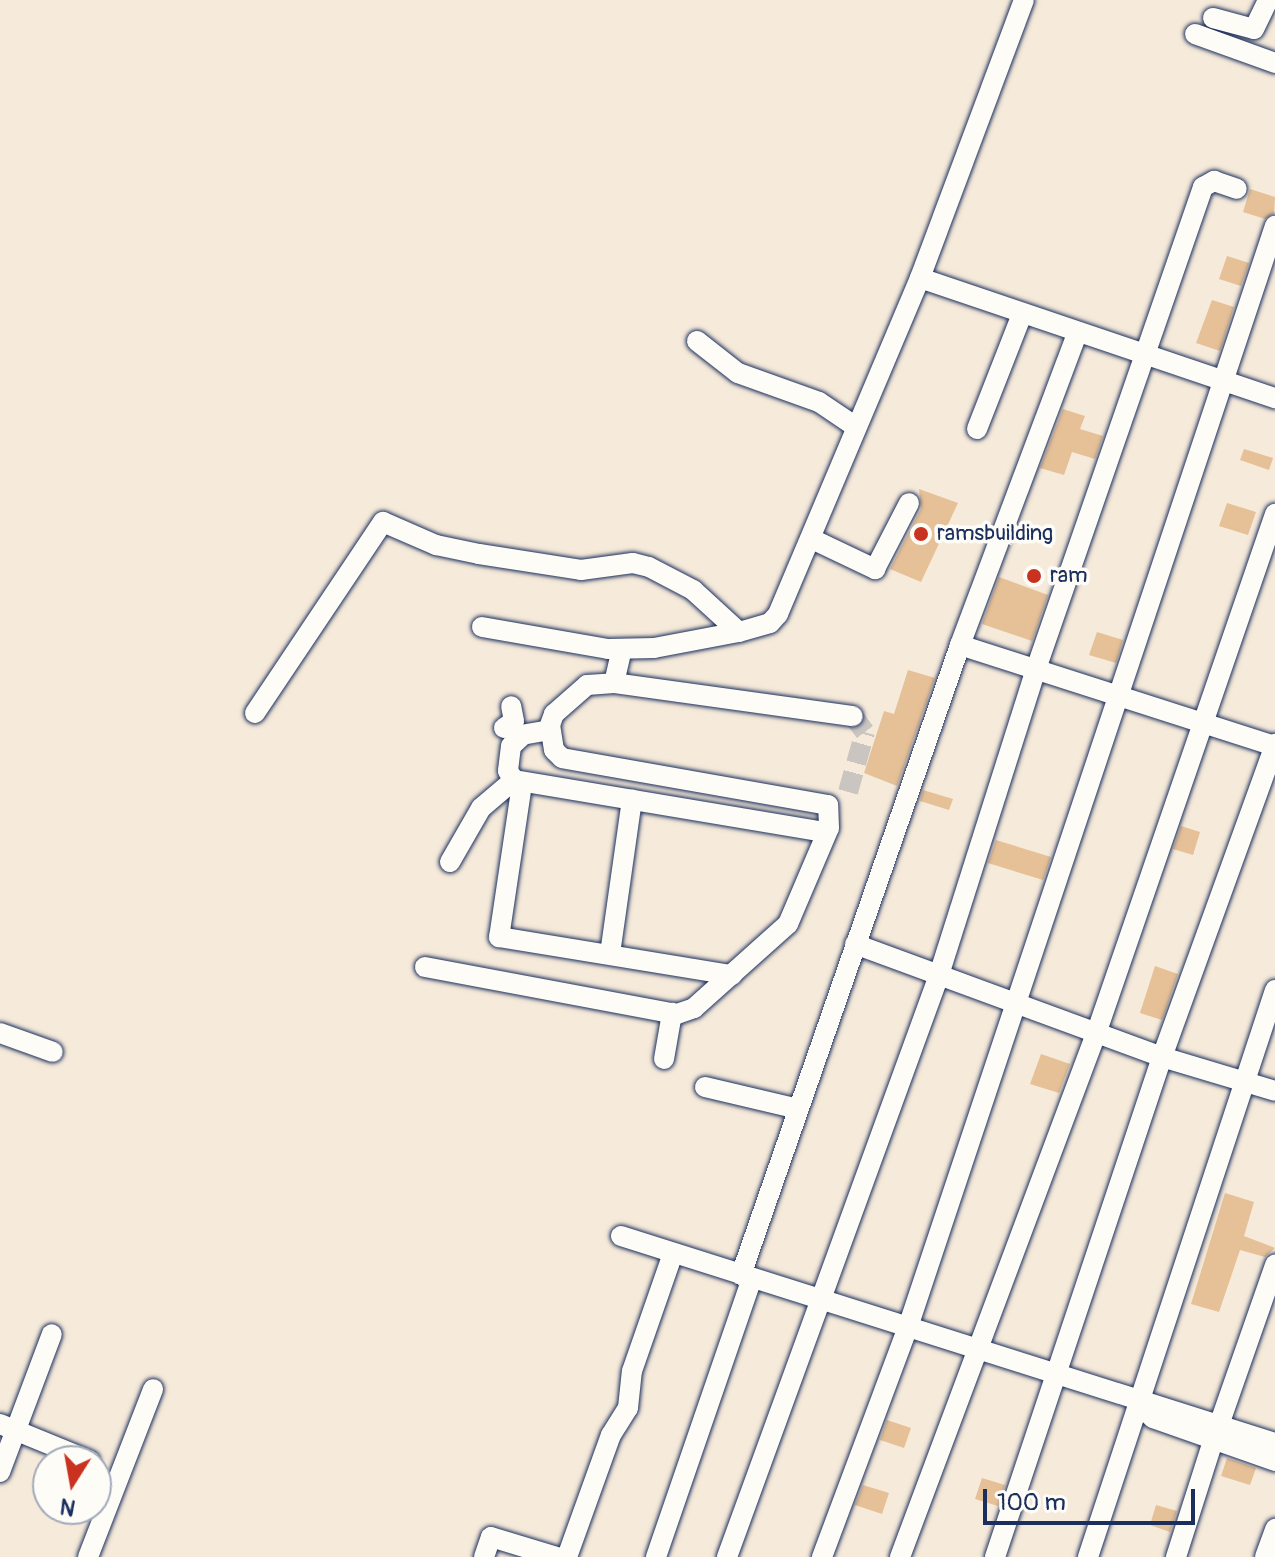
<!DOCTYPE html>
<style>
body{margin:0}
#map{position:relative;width:1275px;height:1557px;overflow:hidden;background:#f6eada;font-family:Pangolin,sans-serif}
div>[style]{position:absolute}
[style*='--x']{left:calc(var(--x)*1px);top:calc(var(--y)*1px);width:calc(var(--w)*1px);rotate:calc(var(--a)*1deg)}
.building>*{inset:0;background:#e6c097}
.minor-tunnel>*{height:20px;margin-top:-10px;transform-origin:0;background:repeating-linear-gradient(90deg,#cac5c1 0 20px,transparent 0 30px)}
.roads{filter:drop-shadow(0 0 2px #1b2f5e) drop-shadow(0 0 2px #1b2f5e)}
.minor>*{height:20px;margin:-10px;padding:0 10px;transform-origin:10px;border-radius:10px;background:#fdfcf7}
.dots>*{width:22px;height:22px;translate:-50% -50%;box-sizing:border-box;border:4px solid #fdfcf7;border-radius:50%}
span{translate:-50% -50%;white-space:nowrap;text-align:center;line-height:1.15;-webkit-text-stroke:7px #fdfcf7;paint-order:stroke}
.poi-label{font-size:22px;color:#1b2f5e}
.left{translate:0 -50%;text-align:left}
.north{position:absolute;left:32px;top:1445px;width:80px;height:80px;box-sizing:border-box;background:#fdfcf7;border:2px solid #a3aaba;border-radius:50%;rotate:191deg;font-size:22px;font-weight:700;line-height:32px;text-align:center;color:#1b2f5e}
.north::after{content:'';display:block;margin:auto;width:28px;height:36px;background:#c8321e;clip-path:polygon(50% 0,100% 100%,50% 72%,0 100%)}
.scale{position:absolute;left:983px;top:1489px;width:212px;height:36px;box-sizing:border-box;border:4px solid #1b2f5e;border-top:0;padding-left:10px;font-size:24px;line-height:28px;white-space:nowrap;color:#1b2f5e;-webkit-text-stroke:6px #fdfcf7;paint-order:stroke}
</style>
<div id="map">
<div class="building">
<div style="clip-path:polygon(1250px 189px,1275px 197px,1274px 213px,1265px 219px,1243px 212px)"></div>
<div style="clip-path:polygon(1227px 256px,1249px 263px,1241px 286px,1219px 279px)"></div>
<div style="clip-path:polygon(1212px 300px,1234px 307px,1220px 351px,1196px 343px)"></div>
<div style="clip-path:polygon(1063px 409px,1085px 416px,1080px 429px,1103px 436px,1095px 459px,1072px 452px,1064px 475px,1040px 468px)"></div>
<div style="clip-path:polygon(1244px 449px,1273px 458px,1269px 470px,1240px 460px)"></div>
<div style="clip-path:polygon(919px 489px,958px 503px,921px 582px,890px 569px,921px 509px)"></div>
<div style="clip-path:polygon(1227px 503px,1256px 512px,1248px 535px,1219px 526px)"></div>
<div style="clip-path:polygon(999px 577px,1048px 595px,1032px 641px,982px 624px)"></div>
<div style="clip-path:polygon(1097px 632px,1123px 640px,1116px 663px,1089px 655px)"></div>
<div style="clip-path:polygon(908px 670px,935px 678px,897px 786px,864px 773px,884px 711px,894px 714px)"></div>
<div style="clip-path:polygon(923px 790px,953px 799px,949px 810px,920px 801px)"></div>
<div style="clip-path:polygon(1181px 826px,1200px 832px,1193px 855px,1173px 849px)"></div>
<div style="clip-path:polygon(996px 840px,1051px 857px,1043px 880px,988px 863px)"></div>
<div style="clip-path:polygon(1155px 966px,1178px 974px,1162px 1020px,1140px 1013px)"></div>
<div style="clip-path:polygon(1041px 1054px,1070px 1064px,1059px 1093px,1030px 1084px)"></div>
<div style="clip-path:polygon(1225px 1193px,1254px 1202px,1244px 1236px,1275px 1248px,1265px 1257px,1240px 1250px,1219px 1312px,1191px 1304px)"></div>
<div style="clip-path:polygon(887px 1420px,911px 1428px,904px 1448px,880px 1440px)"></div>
<div style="clip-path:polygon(1227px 1458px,1256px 1468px,1250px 1485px,1221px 1476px)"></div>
<div style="clip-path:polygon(982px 1478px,1005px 1485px,998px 1506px,975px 1499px)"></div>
<div style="clip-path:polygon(863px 1485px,889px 1493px,882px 1514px,855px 1505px)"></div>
<div style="clip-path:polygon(1156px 1505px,1177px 1511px,1170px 1532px,1150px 1525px)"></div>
</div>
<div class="minor-tunnel">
<div style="--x:848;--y:792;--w:62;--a:-74.2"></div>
<div style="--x:865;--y:732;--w:20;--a:-127"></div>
</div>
<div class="roads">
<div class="minor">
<div style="--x:1213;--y:18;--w:42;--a:15"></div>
<div style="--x:1254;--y:29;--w:32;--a:-64"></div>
<div style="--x:1195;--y:34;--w:85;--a:19.9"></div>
<div style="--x:920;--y:278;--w:375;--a:18.7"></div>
<div style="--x:697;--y:341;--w:52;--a:38"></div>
<div style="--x:738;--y:373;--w:86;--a:19.7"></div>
<div style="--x:819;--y:402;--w:45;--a:34"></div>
<div style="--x:977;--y:429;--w:123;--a:-68.6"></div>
<div style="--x:814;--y:540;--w:68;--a:25.4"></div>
<div style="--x:875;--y:569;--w:74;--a:-62.7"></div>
<div style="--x:482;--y:627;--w:128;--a:9.9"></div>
<div style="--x:608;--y:649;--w:46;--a:-1.2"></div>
<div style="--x:654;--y:648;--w:86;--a:-10.7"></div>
<div style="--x:739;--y:632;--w:32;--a:-16"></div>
<div style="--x:770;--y:623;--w:12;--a:-48"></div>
<div style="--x:778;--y:614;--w:365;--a:-67.1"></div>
<div style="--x:920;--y:278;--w:297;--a:-69.5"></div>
<div style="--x:960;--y:645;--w:333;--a:-69.4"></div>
<div style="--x:614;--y:683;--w:241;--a:7.9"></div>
<div style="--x:255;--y:713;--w:230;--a:-56.2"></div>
<div style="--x:383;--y:522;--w:58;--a:23.5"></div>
<div style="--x:436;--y:545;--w:44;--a:11.8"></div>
<div style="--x:479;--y:554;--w:103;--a:8.9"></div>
<div style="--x:581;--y:570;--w:52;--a:-7.7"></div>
<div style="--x:633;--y:563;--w:16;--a:14"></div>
<div style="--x:649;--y:567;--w:50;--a:27.6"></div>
<div style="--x:693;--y:590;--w:62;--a:42.4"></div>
<div style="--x:504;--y:728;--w:12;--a:-35"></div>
<div style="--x:514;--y:721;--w:15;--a:-101"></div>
<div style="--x:550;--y:730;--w:27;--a:170"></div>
<div style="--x:523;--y:735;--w:16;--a:137"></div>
<div style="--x:511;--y:746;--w:25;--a:97"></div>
<div style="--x:508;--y:771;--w:11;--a:56"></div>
<div style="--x:514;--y:780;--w:316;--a:9.5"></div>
<div style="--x:522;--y:784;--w:155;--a:98.5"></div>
<div style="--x:499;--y:937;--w:236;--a:9.3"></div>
<div style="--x:450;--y:862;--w:62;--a:-60.1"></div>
<div style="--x:481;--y:808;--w:43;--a:-40.3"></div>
<div style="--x:855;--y:944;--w:327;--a:20.2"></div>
<div style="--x:1162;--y:1057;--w:118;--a:16.7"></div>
<div style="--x:610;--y:954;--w:156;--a:-81.9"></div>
<div style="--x:425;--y:967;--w:256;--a:10.6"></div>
<div style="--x:677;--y:1014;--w:18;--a:-19"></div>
<div style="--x:694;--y:1008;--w:126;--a:-41.8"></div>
<div style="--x:788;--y:924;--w:104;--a:-66.9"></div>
<div style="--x:829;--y:828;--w:23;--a:-92"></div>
<div style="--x:828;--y:805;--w:270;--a:-170"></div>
<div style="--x:562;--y:758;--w:11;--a:-135"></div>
<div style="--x:554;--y:750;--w:25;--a:-99"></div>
<div style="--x:550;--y:725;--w:12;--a:-70"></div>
<div style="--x:554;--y:714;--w:44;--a:-41.3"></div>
<div style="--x:587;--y:685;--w:27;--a:-4"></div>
<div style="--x:614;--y:683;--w:35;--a:-77"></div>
<div style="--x:0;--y:1033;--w:56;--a:19.7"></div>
<div style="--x:664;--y:1059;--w:47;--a:-80.1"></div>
<div style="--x:705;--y:1087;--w:96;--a:13.3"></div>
<div style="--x:621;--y:1236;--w:686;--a:17.56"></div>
<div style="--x:741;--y:1275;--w:667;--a:-70.83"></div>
<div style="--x:960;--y:645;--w:331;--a:17.8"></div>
<div style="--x:1139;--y:1404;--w:20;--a:45"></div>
<div style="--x:1153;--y:1418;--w:129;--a:19.4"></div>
<div style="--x:0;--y:1424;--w:97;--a:22.3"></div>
<div style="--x:1219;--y:1425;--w:170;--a:-70.7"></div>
<div style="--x:0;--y:1472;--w:147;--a:-69.4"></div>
<div style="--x:88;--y:1557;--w:180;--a:-68.8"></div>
<div style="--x:484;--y:1557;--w:21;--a:-71"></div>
<div style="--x:491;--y:1537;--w:69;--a:16.9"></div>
<div style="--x:567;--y:1557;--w:130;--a:-70.2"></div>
<div style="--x:611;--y:1435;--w:32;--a:-58"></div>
<div style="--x:628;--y:1408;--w:37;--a:-84"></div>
<div style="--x:632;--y:1371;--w:125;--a:-70.8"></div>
<div style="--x:656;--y:1557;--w:295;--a:-71"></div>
<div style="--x:727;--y:1557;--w:616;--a:-69.98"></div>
<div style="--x:938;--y:978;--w:324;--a:-72.4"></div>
<div style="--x:1036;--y:669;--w:510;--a:-70.89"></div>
<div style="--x:1203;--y:187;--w:13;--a:-29"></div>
<div style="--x:1214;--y:181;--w:24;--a:19"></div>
<div style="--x:822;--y:1557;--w:242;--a:-69.5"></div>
<div style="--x:907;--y:1330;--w:1164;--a:-71.57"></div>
<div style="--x:900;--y:1557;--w:562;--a:-69.47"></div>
<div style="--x:1097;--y:1031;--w:547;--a:-71"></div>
<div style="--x:995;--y:1557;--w:527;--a:-71.53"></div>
<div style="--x:1162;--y:1057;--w:333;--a:-70.1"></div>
<div style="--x:1088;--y:1557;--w:597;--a:-71.75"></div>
<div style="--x:1176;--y:1557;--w:122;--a:-72.3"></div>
<div style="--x:1265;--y:1557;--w:30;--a:-70"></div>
</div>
</div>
<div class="dots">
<div style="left:921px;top:534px;background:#c8321e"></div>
<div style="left:1034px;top:576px;background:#c8321e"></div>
</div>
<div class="poi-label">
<span class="left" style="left:937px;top:534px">ramsbuilding</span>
<span class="left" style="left:1050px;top:576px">ram</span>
</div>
<div class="north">N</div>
<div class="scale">100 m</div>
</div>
